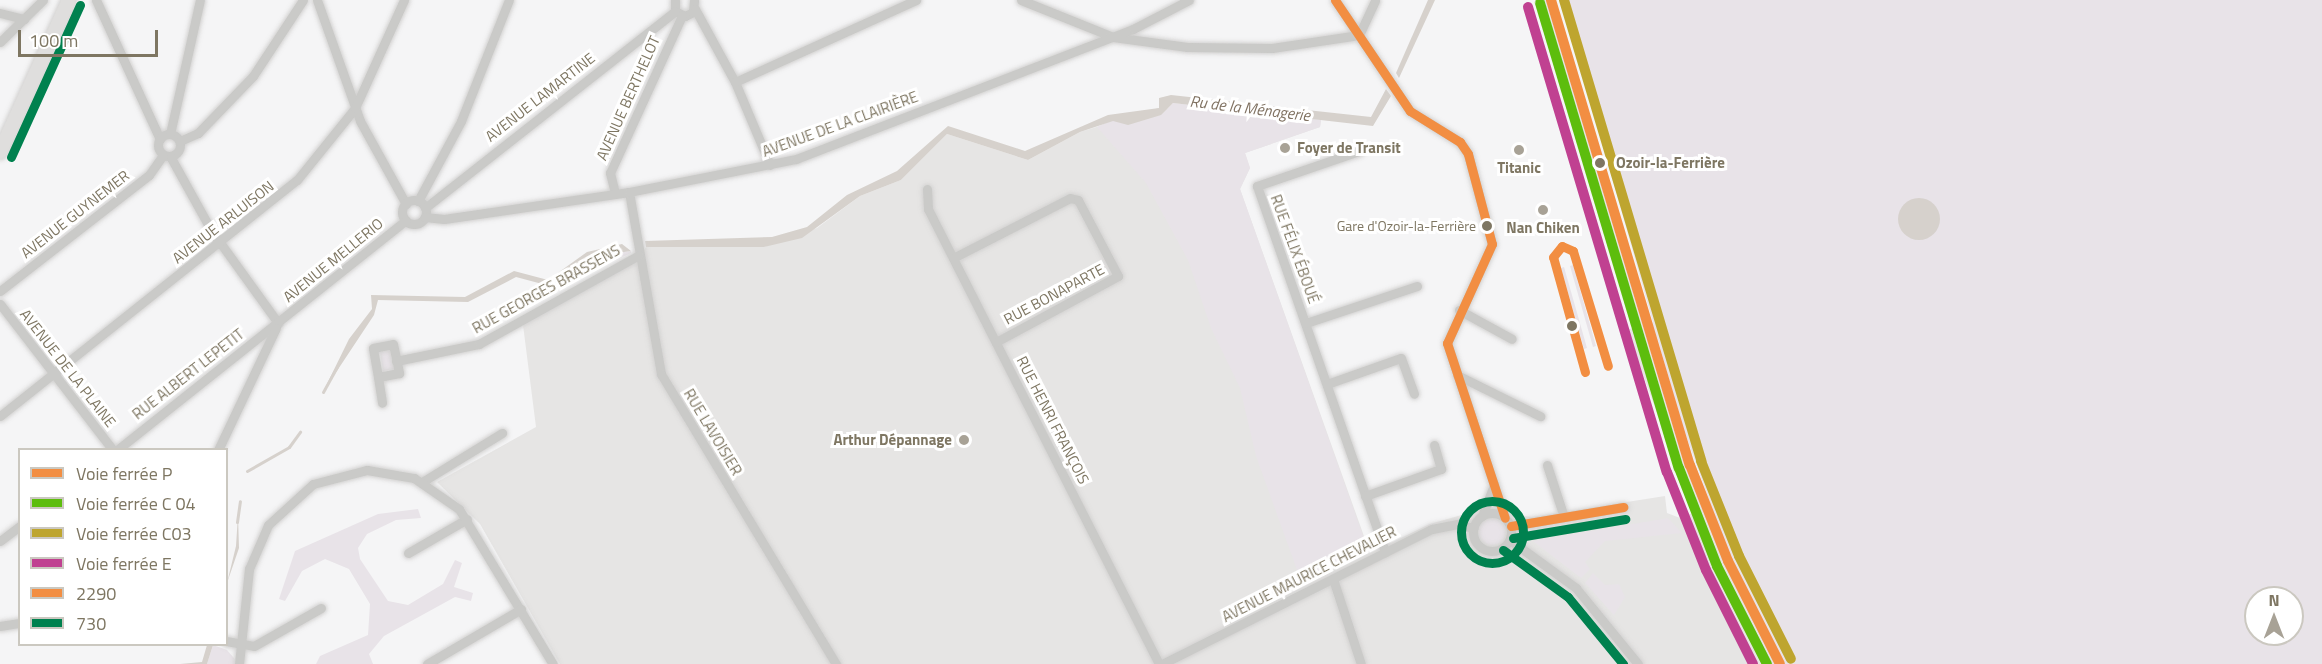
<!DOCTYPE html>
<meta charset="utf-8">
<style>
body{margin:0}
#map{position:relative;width:2322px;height:664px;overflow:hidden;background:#f5f5f6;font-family:"Titillium Web",sans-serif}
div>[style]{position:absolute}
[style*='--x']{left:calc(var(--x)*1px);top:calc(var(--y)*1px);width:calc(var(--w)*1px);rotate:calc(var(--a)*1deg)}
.built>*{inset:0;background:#e6e5e4}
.green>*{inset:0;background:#e8e3e8}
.round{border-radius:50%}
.water>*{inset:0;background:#d6d1cc}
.stream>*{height:3px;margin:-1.5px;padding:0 1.5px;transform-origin:1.5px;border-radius:1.5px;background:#d6d1cc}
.roads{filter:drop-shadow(0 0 2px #d3d2d1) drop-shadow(0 0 2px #d3d2d1)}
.street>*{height:9px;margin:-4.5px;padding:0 4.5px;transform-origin:4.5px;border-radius:4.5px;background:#cacac8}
.street>.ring{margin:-4.5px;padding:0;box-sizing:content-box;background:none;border:9px solid #cacac8;border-radius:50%}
.secondary>*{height:14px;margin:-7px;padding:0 7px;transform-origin:7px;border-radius:7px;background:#dfdedd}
.bus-1>*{height:9px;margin:-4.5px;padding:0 4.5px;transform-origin:4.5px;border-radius:4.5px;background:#f28e42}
.bus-2>*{height:9px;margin:-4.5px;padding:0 4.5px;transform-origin:4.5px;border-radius:4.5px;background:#00814f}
.bus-2>.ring{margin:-4.5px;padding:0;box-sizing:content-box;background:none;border:9px solid #00814f;border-radius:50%}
.rail-1>*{height:10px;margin:-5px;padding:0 5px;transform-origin:5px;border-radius:5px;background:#f28e42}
.rail-2>*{height:10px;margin:-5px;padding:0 5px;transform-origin:5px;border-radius:5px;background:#5dbd0d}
.rail-3>*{height:10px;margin:-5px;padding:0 5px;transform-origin:5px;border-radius:5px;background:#bea52f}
.rail-4>*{height:10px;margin:-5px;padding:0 5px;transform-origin:5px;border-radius:5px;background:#c04191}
.dots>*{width:16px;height:16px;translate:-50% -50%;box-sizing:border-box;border:3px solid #fff;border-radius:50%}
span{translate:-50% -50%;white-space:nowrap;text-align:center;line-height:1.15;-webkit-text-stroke:6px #fff;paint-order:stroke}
.bus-label{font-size:14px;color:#7e7662}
.right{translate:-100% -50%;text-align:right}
.street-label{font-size:15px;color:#7e7662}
.poi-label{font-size:15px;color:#7e7662;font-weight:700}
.left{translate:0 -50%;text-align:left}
.stop-label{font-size:15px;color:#7e7662;font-weight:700}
.water-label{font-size:16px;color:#807262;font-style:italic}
.legend{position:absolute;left:18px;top:448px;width:210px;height:198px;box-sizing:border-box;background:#fff;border:2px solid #cbc8c0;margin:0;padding:8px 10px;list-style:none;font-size:18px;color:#7e7662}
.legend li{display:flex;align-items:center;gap:12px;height:30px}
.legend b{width:30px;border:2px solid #cbc8c0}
.north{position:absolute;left:2244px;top:586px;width:60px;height:60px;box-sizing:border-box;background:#fff;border:2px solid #cbc8c0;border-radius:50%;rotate:0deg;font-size:16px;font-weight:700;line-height:24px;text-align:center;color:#7e7662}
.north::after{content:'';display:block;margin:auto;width:21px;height:27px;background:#a8a296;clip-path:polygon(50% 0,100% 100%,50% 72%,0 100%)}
.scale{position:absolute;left:18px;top:30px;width:140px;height:27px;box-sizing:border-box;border:3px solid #7e7662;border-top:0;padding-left:8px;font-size:18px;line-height:21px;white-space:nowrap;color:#7e7662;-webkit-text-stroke:4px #fff;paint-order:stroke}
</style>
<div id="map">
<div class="built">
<div style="clip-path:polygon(1544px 0,1552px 0,1648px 323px,1656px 322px,1660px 357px,1703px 488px,1729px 555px,1784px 664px,560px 664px,480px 524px,437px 482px,536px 427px,523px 325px,633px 263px,646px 247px,764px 247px,817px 228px,860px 196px,901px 180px,947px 134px,1028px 160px,1080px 132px,1159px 108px,1321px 120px,1320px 127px,1245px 153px,1250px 168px,1240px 189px,1370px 553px,1430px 524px,1479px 510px,1532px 517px,1665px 496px,1667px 513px,1680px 518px,1693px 513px,1627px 330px,1639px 326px)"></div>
</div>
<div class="green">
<div style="clip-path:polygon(evenodd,1562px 0,2322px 0,2322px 664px,1784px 664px,1729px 555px,1681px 422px,1562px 0,2256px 598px,2292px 598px,2292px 634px,2256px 634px,2256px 598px)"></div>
<div style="clip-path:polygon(1173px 103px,1321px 120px,1320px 127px,1245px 153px,1250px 168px,1240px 189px,1367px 547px,1301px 581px,1256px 456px,1240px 388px,1211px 328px,1188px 260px,1146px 183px,1097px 127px,1112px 120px,1128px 125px,1161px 115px)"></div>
<div style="clip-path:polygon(631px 251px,631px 253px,556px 288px,554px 282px,596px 256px)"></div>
<div style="clip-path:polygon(1573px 265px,1596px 346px,1593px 347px,1570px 266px)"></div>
<div style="clip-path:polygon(1564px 267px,1587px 348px,1584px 349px,1561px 268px)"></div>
<div style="clip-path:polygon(390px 349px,394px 369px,383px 371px,380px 351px)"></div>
<div style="clip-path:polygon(418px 509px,421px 518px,396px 520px,367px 534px,358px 548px,360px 559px,388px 601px,408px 605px,443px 584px,455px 560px,462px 563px,454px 587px,473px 593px,471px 601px,455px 597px,384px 636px,369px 654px,373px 664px,316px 664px,320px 656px,368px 635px,370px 604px,349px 569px,325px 559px,302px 571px,285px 601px,279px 599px,295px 551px,378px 514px)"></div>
<div style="clip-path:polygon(1668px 518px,1682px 533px,1605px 541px,1585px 562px,1590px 569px,1581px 578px,1533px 541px)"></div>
<div class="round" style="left:1479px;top:519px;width:26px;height:26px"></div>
<div style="clip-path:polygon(1593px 573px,1605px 585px,1619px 584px,1625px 597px,1614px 615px,1585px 583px)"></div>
<div style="clip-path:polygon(213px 645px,227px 650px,239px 664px,207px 664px)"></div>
</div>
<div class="water">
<div style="clip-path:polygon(1428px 0,1435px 0,1399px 78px,1396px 73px)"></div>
<div style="clip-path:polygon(1386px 89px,1391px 96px,1373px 126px,1173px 103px,1161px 115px,1128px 125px,1113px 121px,1080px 132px,1028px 160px,947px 134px,901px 180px,860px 196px,802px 238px,764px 247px,646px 247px,645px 241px,772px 237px,807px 227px,847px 195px,897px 171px,948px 126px,1025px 151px,1108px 115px,1159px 108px,1159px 98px,1171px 95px,1371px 117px)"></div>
<div class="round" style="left:1898px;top:198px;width:42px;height:42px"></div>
<div style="clip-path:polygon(622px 244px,631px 251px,596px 256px,546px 285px,516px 277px,468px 302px,378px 300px,374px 315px,323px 392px,349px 339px,372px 309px,371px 295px,465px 297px,514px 271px,548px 280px,587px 252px)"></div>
<div style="clip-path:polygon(238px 515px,239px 548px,227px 583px,236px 546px)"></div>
<div style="clip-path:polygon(207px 645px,213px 645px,207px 664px,180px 664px,202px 662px)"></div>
</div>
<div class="stream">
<div style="--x:323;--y:392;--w:29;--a:-61"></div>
<div style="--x:247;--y:471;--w:48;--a:-29.7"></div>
<div style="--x:289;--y:447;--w:19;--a:-54"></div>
<div style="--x:237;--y:522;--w:21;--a:-82"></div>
</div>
<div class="roads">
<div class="street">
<div style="--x:96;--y:0;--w:153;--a:65.3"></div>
<div style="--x:317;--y:0;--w:128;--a:70.4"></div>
<div style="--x:360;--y:121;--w:95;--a:61"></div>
<div style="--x:675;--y:0;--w:11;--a:90"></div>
<div style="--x:675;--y:11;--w:11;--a:27"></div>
<div style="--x:685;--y:16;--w:9;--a:-27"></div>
<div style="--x:693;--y:12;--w:12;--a:-85"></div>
<div style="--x:1021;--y:0;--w:99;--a:21.9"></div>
<div style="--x:1113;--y:37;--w:75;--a:7.7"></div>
<div style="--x:1187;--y:47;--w:85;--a:0.7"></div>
<div style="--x:1272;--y:48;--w:88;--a:-8.5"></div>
<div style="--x:1335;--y:0;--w:134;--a:56"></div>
<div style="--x:1410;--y:111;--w:59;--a:31.8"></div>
<div style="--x:1460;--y:142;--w:14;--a:56"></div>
<div style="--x:1468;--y:154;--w:93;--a:75.1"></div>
<div style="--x:1492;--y:244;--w:109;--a:114.4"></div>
<div style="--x:1447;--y:343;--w:184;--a:71.7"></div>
<div style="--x:695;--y:9;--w:83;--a:61.3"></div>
<div style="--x:735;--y:82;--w:90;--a:67.1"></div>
<div style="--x:0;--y:13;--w:25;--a:14"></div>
<div style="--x:1359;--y:35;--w:38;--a:-65"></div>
<div style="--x:0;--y:42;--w:60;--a:-44.3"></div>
<div style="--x:735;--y:82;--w:199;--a:-24.4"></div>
<div class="ring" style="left:158px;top:134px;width:13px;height:13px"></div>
<div style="--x:170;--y:134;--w:137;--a:-77.4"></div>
<div style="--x:180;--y:141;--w:20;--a:-24"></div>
<div style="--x:198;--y:133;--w:79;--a:-46"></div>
<div style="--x:253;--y:76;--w:91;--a:-56.7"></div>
<div style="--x:1359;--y:151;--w:108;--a:161.1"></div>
<div style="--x:1257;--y:186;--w:388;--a:70.7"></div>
<div style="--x:170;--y:156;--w:85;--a:61"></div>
<div style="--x:211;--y:230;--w:115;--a:54.2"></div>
<div style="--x:927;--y:189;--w:20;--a:87"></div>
<div style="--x:928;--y:209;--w:510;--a:63.08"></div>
<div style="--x:629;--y:192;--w:185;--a:80"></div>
<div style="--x:661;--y:374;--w:339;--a:58.9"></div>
<div style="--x:615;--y:193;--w:21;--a:-104"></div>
<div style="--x:610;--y:173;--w:173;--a:-65.4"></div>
<div class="ring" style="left:402px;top:200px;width:15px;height:15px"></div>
<div style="--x:418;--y:201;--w:91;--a:-61.7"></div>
<div style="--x:461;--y:121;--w:130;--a:-68.4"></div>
<div style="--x:425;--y:208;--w:318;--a:-38.2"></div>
<div style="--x:425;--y:217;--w:19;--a:6"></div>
<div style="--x:444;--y:219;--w:187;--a:-8.3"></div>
<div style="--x:629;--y:192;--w:170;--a:-11.2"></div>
<div style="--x:796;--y:159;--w:361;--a:-21.1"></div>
<div style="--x:1133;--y:29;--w:63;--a:-27.4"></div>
<div style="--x:953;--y:258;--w:131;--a:-27.1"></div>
<div style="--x:1070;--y:198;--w:8;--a:14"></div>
<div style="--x:1078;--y:200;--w:86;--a:62.2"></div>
<div style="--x:1118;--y:276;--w:139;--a:151.6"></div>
<div style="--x:0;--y:291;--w:189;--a:-37.9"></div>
<div style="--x:149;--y:175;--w:24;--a:-55"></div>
<div style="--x:0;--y:304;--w:185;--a:52.3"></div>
<div style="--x:1459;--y:310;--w:60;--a:28.7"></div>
<div style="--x:1306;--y:323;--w:117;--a:-18.4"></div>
<div style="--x:393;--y:344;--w:30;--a:78"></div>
<div style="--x:399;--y:373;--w:21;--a:169"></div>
<div style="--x:378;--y:377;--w:29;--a:-100"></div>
<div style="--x:373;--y:348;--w:20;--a:-11"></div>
<div style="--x:396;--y:361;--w:85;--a:-11.6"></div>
<div style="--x:479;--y:344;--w:183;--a:-29.1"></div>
<div style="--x:1457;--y:375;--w:93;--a:26.3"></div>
<div style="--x:378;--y:377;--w:26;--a:81"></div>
<div style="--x:1327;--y:384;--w:78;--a:-19.4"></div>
<div style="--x:1401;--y:358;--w:38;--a:70"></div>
<div style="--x:0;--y:416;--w:379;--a:-38.5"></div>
<div style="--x:297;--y:180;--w:92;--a:-51.1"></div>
<div style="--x:355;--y:108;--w:119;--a:-65.6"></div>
<div style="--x:117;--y:450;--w:369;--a:-38.5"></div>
<div style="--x:218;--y:450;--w:135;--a:-64.6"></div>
<div style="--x:1547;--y:465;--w:55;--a:71.9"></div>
<div style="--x:422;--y:482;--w:94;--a:-31.5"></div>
<div style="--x:1365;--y:496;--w:81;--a:-19.6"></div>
<div style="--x:1441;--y:469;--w:25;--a:-106"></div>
<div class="ring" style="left:1473px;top:513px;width:29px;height:29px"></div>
<div style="--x:1482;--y:516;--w:34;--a:-69"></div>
<div style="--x:1511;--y:526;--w:114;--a:-9.6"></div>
<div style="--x:1510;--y:540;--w:82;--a:36"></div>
<div style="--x:1576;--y:588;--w:98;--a:50.8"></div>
<div style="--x:0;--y:541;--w:25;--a:-37"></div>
<div style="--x:408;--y:553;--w:68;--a:-30"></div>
<div style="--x:1333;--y:579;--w:89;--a:71.8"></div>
<div style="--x:0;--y:626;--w:20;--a:-9"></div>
<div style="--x:226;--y:641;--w:28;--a:10"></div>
<div style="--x:254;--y:646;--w:77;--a:-29.6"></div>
<div style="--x:239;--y:664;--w:96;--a:-84"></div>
<div style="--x:249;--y:569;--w:48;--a:-66.6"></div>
<div style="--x:268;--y:525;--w:61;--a:-42.3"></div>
<div style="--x:313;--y:484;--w:56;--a:-14.5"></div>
<div style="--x:367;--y:470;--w:48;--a:9.7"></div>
<div style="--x:414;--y:478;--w:55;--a:34.6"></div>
<div style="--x:459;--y:509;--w:181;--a:58.8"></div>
<div style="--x:427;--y:664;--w:109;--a:-30.3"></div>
<div style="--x:1162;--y:664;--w:302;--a:-26.6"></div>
<div style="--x:1432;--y:529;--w:26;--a:-11"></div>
<div style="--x:1458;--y:524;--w:16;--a:15"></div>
</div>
<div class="secondary">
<div style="--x:0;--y:152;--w:167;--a:-65.6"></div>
</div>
</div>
<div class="bus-1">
<div style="--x:1335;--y:0;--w:134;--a:56"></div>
<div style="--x:1410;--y:111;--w:59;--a:31.8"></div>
<div style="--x:1460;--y:142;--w:14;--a:56"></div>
<div style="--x:1468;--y:154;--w:93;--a:75.1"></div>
<div style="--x:1492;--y:244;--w:109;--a:114.4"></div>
<div style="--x:1447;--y:343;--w:184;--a:71.7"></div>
<div style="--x:1585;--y:372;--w:119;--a:-105.5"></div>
<div style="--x:1553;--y:257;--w:14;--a:-51"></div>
<div style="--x:1562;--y:246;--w:12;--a:24"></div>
<div style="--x:1573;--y:251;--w:120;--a:73.1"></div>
<div style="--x:1511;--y:526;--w:114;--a:-9.6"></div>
</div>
<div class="bus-2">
<div style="--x:11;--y:157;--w:167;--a:-65.6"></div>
<div class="ring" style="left:1461px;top:501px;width:53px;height:53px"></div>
<div style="--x:1513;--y:538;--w:114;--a:-9.6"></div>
<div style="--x:1503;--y:550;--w:80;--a:35.9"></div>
<div style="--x:1568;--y:597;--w:87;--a:50.6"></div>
</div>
<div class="rail-1">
<div style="--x:1551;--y:0;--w:485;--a:73.4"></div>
<div style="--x:1690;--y:465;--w:103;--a:68.4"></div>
<div style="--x:1728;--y:561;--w:115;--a:63.2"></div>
</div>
<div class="rail-2">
<div style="--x:1540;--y:3;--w:485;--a:73.4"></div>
<div style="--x:1679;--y:468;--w:105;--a:68.8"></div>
<div style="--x:1717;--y:566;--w:110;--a:63"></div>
</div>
<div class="rail-3">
<div style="--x:1564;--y:0;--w:481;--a:73.4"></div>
<div style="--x:1701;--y:461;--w:102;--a:68.2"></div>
<div style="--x:1739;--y:556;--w:115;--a:63.2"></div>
</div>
<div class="rail-4">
<div style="--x:1528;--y:7;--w:485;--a:73.4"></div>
<div style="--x:1667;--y:472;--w:105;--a:68.3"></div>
<div style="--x:1706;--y:570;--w:105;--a:63.4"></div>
</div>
<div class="dots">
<div style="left:1285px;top:148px;background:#a8a296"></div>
<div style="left:1519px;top:150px;background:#a8a296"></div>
<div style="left:1600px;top:163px;background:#7e7662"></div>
<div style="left:1543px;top:210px;background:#a8a296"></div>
<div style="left:1487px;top:226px;background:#7e7662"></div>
<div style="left:1572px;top:326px;background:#7e7662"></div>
<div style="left:964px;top:440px;background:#a8a296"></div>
</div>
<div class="bus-label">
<span class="right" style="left:1476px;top:226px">Gare d'Ozoir-la-Ferrière</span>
</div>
<div class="street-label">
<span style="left:540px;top:97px;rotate:-38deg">AVENUE LAMARTINE</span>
<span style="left:628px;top:98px;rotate:-66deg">AVENUE BERTHELOT</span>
<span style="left:840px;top:124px;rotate:-20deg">AVENUE DE LA CLAIRIÈRE</span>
<span style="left:75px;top:214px;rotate:-38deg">AVENUE GUYNEMER</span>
<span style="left:223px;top:222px;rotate:-38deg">AVENUE ARLUISON</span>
<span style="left:1295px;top:249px;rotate:70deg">RUE FÉLIX ÉBOUÉ</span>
<span style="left:333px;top:260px;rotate:-39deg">AVENUE MELLERIO</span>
<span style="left:546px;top:289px;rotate:-29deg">RUE GEORGES BRASSENS</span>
<span style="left:1054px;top:294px;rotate:-28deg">RUE BONAPARTE</span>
<span style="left:68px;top:368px;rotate:52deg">AVENUE DE LA PLAINE</span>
<span style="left:188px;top:374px;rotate:-38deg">RUE ALBERT LEPETIT</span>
<span style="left:1053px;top:420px;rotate:63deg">RUE HENRI FRANÇOIS</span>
<span style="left:713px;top:432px;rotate:59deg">RUE LAVOISIER</span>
<span style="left:1309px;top:574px;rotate:-27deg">AVENUE MAURICE CHEVALIER</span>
</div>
<div class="poi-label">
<span class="left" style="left:1297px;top:148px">Foyer de Transit</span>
<span style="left:1519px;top:168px">Titanic</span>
<span style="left:1543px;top:228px">Nan Chiken</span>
<span class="right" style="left:952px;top:440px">Arthur Dépannage</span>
</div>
<div class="stop-label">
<span class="left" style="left:1616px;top:163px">Ozoir-la-Ferrière</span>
</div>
<div class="water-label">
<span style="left:1250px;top:108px;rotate:7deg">Ru de la Ménagerie</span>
</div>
<ul class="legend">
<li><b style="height:8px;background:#f28e42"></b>Voie ferrée P</li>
<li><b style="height:8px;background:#5dbd0d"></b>Voie ferrée C 04</li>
<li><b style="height:8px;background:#bea52f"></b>Voie ferrée C03</li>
<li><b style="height:8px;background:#c04191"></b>Voie ferrée E</li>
<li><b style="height:8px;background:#f28e42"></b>2290</li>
<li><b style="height:8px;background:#00814f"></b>730</li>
</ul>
<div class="north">N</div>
<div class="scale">100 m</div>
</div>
